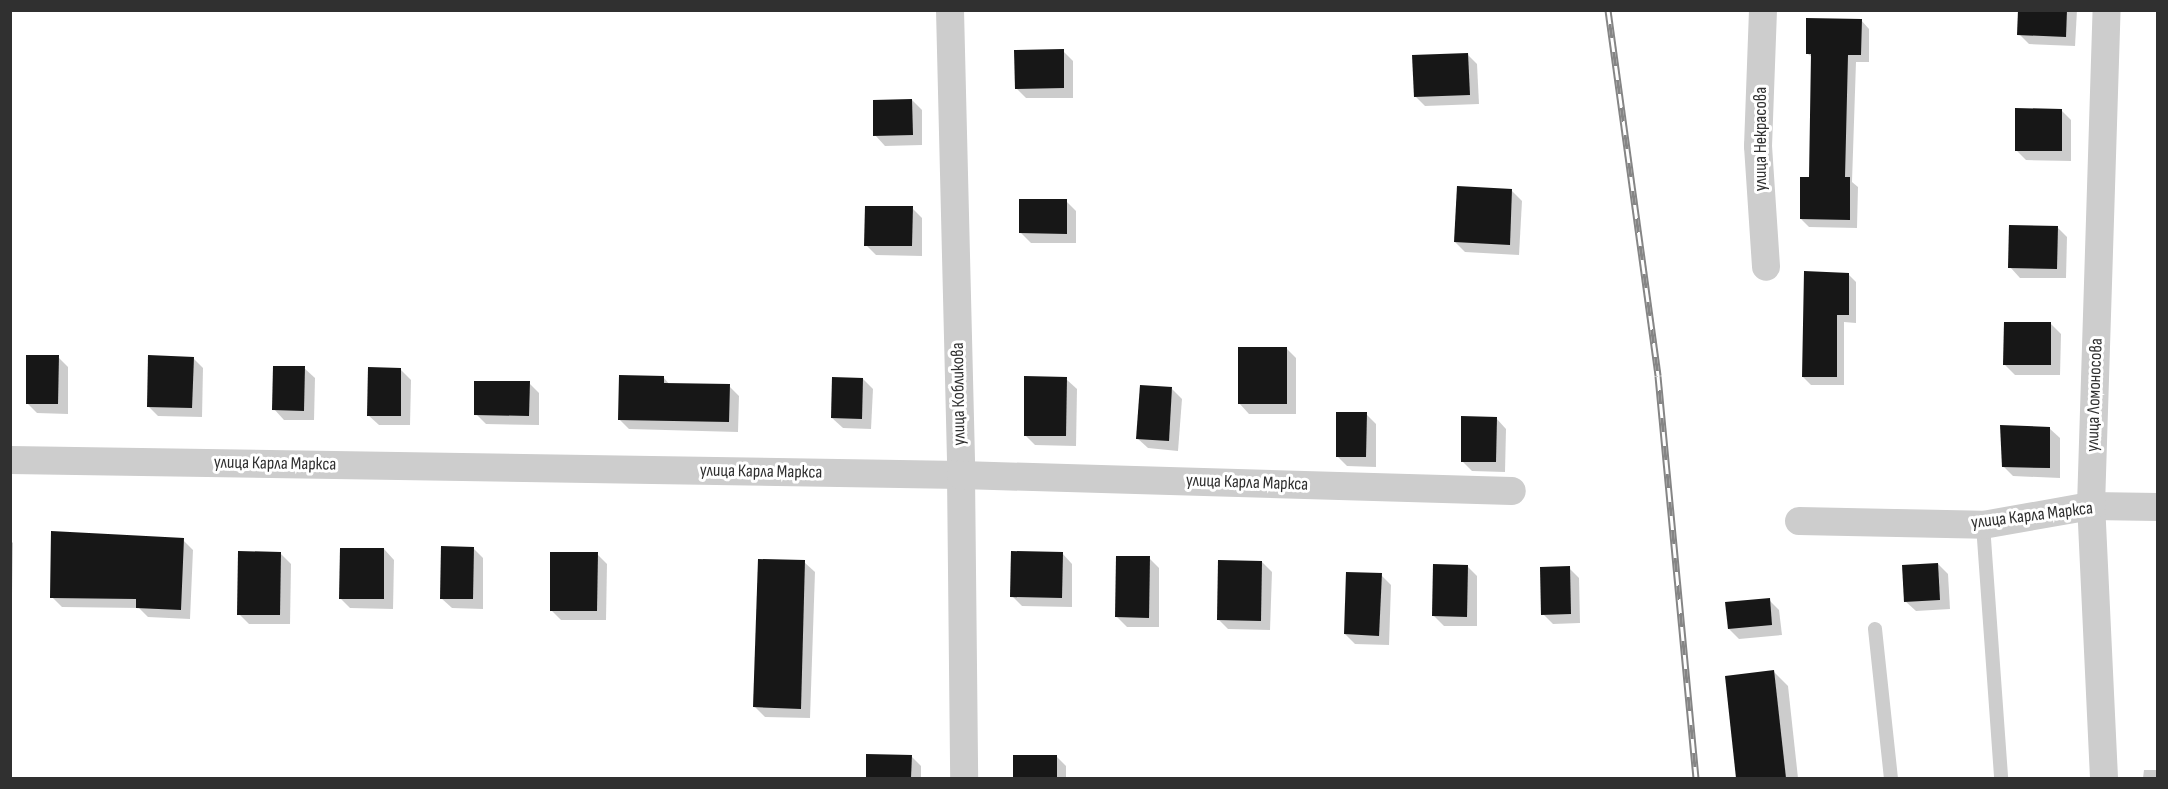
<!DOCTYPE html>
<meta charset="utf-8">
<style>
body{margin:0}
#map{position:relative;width:2168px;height:789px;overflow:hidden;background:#fff;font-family:"Sofia Sans Condensed",sans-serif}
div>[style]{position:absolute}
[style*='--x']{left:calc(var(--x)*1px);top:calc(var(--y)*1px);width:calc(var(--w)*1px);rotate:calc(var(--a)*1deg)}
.shadow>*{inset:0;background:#0003}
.building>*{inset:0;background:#171717}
.service>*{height:14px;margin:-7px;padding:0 7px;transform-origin:7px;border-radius:7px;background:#cdcdcd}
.minor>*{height:28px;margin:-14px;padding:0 14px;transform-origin:14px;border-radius:14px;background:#cdcdcd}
.rail>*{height:7px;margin-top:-3.5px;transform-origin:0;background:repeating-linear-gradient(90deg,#fff 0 14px,#858585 0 28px);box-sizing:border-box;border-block:2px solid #858585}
span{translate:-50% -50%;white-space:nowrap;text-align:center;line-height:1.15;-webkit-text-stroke:6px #fff;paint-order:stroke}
.street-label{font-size:18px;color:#303030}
.frame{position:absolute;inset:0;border:12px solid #303030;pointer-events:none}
</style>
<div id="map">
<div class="shadow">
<div style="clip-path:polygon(2020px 10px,2077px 10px,2075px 46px,2029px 44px,2019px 34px)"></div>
<div style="clip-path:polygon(1861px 20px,1869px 29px,1869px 62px,1856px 62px,1852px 182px,1858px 187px,1857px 228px,1809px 227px,1801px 219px,1810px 178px,1813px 58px,1808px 54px)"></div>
<div style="clip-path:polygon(1063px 51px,1073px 61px,1073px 98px,1026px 98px,1016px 88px)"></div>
<div style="clip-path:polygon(1467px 54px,1477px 64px,1479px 104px,1425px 106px,1415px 96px)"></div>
<div style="clip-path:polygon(912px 100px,922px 110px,922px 145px,885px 146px,875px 135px)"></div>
<div style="clip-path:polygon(2061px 110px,2071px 120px,2071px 161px,2026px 160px,2016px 150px)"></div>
<div style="clip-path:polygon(1512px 191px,1522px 201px,1519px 255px,1465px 252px,1455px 242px)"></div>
<div style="clip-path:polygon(1066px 201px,1076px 211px,1076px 243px,1031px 243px,1021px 233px)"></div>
<div style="clip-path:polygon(912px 208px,922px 218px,922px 256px,876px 255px,866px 245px)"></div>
<div style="clip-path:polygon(2057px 227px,2067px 237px,2066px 278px,2020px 278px,2010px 267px)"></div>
<div style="clip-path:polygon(1848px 274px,1856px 282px,1856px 323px,1844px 322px,1844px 385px,1811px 385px,1803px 377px)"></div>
<div style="clip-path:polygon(2051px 324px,2061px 334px,2060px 375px,2015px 375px,2005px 365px)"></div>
<div style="clip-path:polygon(1286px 348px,1296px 358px,1296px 414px,1249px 414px,1239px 403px)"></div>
<div style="clip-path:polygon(58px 357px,68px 367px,68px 414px,37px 413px,27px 403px)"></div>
<div style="clip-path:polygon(193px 358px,203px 368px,202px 417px,158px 416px,148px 406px)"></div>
<div style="clip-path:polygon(304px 368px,315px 378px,314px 420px,284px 420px,274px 409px)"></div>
<div style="clip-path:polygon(401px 370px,411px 380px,410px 425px,379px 425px,368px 415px)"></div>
<div style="clip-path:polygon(664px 378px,670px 385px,729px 386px,739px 396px,738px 432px,629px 429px,619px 419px)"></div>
<div style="clip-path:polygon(863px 379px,873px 389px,871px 429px,843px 428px,832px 418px)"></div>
<div style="clip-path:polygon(1066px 379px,1077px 389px,1076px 446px,1035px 445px,1025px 435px)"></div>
<div style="clip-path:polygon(529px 383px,539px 393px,539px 425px,486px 424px,476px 414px)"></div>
<div style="clip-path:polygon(1172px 389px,1182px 399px,1178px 451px,1148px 448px,1137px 438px)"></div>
<div style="clip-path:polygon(1366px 414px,1376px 424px,1376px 467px,1347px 466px,1337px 456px)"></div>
<div style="clip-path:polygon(1496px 418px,1506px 429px,1505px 472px,1472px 471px,1462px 461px)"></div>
<div style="clip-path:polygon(2049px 428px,2060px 438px,2060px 478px,2013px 476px,2003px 466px)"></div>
<div style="clip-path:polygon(10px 540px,13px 543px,12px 594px,10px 594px)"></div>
<div style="clip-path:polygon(183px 540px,193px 550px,190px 619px,148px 617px,139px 608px,62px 607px,52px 597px)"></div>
<div style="clip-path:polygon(473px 548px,483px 558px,483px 609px,452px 608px,441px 598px)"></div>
<div style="clip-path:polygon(384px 549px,394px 560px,393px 609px,350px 608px,340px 598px)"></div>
<div style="clip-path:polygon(280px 553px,291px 564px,290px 624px,249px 624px,239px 614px)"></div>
<div style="clip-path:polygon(1062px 553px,1072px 564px,1072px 607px,1022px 606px,1012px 596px)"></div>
<div style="clip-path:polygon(597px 554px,607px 564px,606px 620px,561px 620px,551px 610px)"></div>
<div style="clip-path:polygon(1149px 558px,1159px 568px,1159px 627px,1127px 627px,1117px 617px)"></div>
<div style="clip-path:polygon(804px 562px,815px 572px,810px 718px,765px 717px,755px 707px)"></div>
<div style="clip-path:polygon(1262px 562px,1272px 572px,1270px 630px,1228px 629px,1218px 619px)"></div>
<div style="clip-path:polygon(1938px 564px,1948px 574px,1950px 609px,1916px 611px,1905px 601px)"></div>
<div style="clip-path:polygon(1467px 566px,1477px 576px,1477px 626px,1444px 626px,1434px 616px)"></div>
<div style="clip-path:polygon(1569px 568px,1579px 578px,1580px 623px,1553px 624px,1543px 614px)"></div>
<div style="clip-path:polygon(1381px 575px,1391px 585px,1389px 645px,1355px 644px,1345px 634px)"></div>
<div style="clip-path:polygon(1769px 600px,1779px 610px,1782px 635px,1739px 639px,1729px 629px)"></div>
<div style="clip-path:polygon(1774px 672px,1788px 686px,1798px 778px,1737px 778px,1727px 677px)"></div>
<div style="clip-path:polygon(867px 756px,911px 756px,921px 766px,921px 778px,867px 778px)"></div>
<div style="clip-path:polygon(1015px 756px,1056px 756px,1066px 766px,1066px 778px,1015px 778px)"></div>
<div style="clip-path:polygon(2144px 770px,2158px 770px,2158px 778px,2143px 778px)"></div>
</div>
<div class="building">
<div style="clip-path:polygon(2018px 10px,2067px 10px,2066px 37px,2017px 35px)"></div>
<div style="clip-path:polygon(1806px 18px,1862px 19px,1861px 55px,1848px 55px,1845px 177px,1850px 177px,1850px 220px,1800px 219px,1800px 177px,1809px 177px,1811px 54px,1806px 54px)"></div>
<div style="clip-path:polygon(1064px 49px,1064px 88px,1015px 89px,1014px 50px)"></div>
<div style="clip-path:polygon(1468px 53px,1470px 95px,1414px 97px,1412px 55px)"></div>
<div style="clip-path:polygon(912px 99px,913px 135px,873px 136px,873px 100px)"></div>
<div style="clip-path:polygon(2015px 108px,2062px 109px,2062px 151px,2015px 151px)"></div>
<div style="clip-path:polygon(1457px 186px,1512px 189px,1510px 245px,1454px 242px)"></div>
<div style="clip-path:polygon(1019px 199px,1067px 199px,1067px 234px,1019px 233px)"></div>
<div style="clip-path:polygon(865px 206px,913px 206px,912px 246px,864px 246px)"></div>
<div style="clip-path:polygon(2009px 225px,2058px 226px,2057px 269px,2008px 268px)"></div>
<div style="clip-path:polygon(1804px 271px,1849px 273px,1849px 315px,1837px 315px,1837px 377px,1802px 377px)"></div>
<div style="clip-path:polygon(2004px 322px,2051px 322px,2051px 365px,2003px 365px)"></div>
<div style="clip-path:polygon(1238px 347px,1287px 347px,1287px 404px,1238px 404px)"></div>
<div style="clip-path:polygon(26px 355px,59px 355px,58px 404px,26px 404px)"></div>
<div style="clip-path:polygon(148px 355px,194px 357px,192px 408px,147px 407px)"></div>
<div style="clip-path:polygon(273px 366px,305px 366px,304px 411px,272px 410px)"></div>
<div style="clip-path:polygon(368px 367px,401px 368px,401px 416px,367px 416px)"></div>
<div style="clip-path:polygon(619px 375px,664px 376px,664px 383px,730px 384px,729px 422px,618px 420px)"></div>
<div style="clip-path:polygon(1024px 376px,1067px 377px,1066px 436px,1024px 436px)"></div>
<div style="clip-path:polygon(832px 377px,863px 378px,862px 419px,831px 418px)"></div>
<div style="clip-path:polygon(474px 381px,530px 381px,529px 416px,474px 415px)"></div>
<div style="clip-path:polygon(1140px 385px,1172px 387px,1169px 441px,1136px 439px)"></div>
<div style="clip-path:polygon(1336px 412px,1367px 412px,1366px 457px,1336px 457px)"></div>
<div style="clip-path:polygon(1461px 416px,1497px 417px,1496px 462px,1461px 462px)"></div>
<div style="clip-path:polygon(2000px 425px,2050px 427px,2050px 468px,2002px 467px)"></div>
<div style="clip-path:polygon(51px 531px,184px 538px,181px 610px,136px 608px,136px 599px,50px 598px)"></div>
<div style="clip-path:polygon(441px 546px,474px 547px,473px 599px,440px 599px)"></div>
<div style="clip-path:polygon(340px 548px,384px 548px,384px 599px,339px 599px)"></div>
<div style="clip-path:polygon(238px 551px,281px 552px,280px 615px,237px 615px)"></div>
<div style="clip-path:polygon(1011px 551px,1063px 552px,1062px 598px,1010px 597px)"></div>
<div style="clip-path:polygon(550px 552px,598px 552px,597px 611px,550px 611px)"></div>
<div style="clip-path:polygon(1116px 556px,1150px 556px,1149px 618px,1115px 617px)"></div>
<div style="clip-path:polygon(758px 559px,805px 560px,801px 709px,753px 707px)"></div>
<div style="clip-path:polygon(1218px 560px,1262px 561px,1261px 621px,1217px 620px)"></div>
<div style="clip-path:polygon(1938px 563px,1940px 600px,1904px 602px,1902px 565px)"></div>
<div style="clip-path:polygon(1433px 564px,1468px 565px,1467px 617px,1432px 616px)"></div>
<div style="clip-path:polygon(1570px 566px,1571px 614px,1541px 615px,1540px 567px)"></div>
<div style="clip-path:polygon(1346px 572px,1382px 573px,1379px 636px,1344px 634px)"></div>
<div style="clip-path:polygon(1770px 598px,1772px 625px,1728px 629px,1725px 602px)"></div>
<div style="clip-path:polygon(1774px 670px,1786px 778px,1736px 778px,1725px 676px)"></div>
<div style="clip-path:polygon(866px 754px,912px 755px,911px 778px,866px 778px)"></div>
<div style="clip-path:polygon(1013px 755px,1057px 755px,1057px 778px,1013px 778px)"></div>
</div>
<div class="service">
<div style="--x:1983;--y:525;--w:254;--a:85.9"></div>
<div style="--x:1875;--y:629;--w:150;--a:83.9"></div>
</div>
<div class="minor">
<div style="--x:950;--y:10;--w:465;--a:88.6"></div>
<div style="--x:961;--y:475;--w:303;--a:89.4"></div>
<div style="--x:1763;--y:10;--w:136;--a:92.1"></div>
<div style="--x:1758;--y:146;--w:121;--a:86.2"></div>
<div style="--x:10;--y:460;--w:951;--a:0.9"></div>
<div style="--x:961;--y:475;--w:551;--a:1.66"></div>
<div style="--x:1799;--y:521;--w:184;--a:1.2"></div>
<div style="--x:1983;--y:525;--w:110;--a:-10"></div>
<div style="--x:2091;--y:506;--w:67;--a:0.9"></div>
<div style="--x:2104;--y:778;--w:272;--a:-92.7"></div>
<div style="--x:2091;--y:506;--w:496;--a:-88.2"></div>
</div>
<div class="rail">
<div style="--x:1608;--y:10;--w:369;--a:82.2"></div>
<div style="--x:1658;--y:376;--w:404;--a:84.6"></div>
</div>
<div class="street-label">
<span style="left:1761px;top:139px;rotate:-90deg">улица Некрасова</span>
<span style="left:959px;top:394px;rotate:-91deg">улица Кобликова</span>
<span style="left:2095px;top:395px;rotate:-88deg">улица Ломоносова</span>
<span style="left:275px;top:464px;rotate:1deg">улица Карла Маркса</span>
<span style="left:761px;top:472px;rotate:1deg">улица Карла Маркса</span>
<span style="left:1247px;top:483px;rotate:2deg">улица Карла Маркса</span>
<span style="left:2032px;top:516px;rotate:-7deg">улица Карла Маркса</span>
</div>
<div class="frame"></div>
</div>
